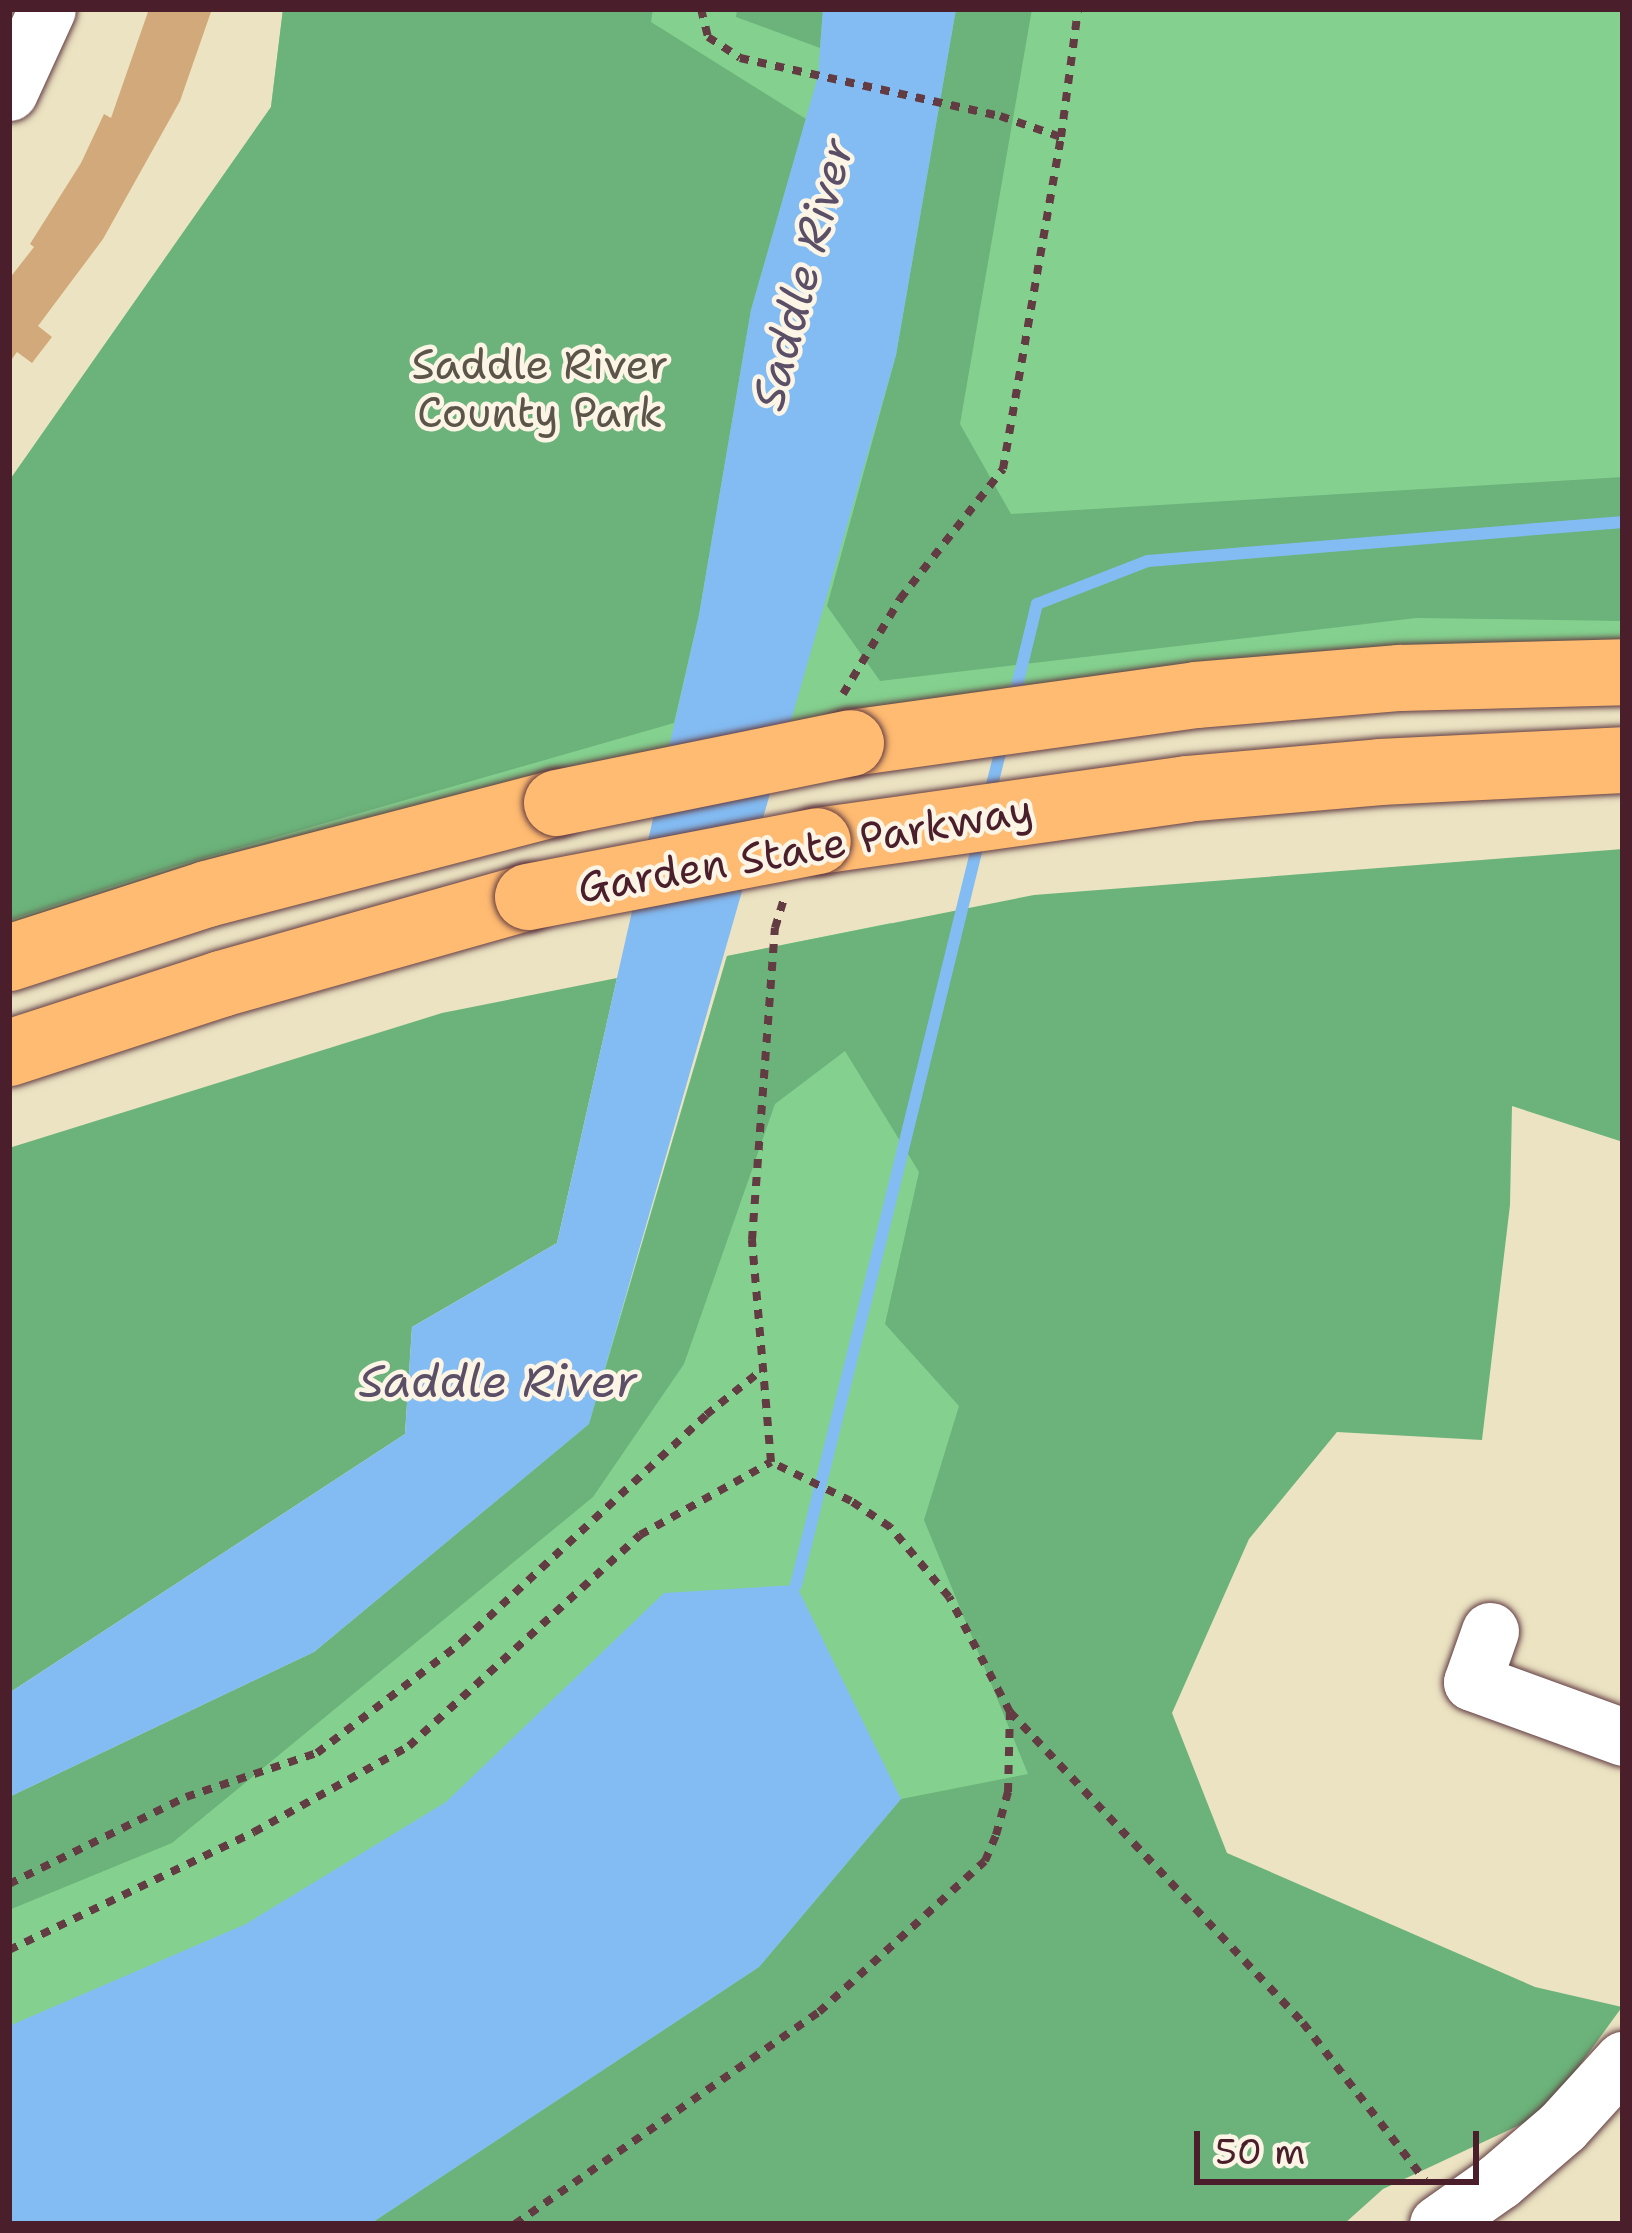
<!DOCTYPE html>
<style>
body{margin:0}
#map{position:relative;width:1632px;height:2233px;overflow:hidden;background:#ebe3c2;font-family:"Shantell Sans",sans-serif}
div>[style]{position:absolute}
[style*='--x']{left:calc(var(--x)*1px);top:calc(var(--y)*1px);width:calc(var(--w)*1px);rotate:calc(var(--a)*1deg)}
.green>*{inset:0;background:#84d18f}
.forest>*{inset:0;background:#6bb37a}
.water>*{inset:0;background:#83bcf3}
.stream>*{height:12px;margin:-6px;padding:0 6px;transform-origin:6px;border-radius:6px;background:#83bcf3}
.building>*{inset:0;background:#d2a97a}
.path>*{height:8px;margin-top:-4px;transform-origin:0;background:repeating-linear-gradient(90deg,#623c42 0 9px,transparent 0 18px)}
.roads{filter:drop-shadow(0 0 3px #623c42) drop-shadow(0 0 3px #623c42)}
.minor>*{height:57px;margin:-28.5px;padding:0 28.5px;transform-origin:28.5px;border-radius:28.5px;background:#fff}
.highway>*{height:66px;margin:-33px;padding:0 33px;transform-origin:33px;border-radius:33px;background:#ffbb71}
.bridges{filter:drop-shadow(0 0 3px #623c42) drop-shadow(0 0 3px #623c42)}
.highway-bridge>*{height:66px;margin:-33px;padding:0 33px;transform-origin:33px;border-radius:33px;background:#ffbb71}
span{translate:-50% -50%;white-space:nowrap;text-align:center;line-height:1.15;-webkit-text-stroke:9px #fcf5e5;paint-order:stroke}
.park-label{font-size:42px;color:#5b5449}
.street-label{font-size:42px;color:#4a1f2b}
.water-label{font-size:45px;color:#5b4e67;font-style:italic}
.frame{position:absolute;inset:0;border:12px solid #4a1f2b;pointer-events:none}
.scale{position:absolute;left:1194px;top:2131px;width:285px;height:54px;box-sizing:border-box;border:6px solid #4a1f2b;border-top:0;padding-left:15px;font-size:36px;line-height:42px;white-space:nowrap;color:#4a1f2b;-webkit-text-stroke:9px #fcf5e5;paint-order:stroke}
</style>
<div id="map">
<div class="green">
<div style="clip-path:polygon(283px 9px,1623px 9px,1623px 669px,954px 696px,9px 960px,9px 481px,271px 107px)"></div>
<div style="clip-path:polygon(891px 923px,1147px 1787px,677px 2224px,9px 2224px,9px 1797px,314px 1652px,588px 1424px,727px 956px)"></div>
</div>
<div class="forest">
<div style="clip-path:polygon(283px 9px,653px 9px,651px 22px,806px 119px,751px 310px,699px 615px,674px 723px,172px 867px,9px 920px,9px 481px,271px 107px)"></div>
<div style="clip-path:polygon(737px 9px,823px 9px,820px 48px,736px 17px)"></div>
<div style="clip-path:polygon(956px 9px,1032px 9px,960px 424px,1011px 514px,1623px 477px,1623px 621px,1416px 618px,880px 681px,827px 606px,896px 355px)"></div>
<div style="clip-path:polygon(1623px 849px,1623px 1142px,1512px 1106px,1510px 1205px,1482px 1440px,1337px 1432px,1249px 1539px,1172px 1713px,1227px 1853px,1535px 1987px,1622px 2007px,1545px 2113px,1383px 2189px,1344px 2224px,370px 2224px,759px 1967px,901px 1799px,1028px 1774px,924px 1520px,959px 1406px,885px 1324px,919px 1172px,845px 1051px,775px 1104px,684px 1364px,593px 1497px,172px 1843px,9px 1910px,9px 1797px,314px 1652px,589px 1424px,727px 956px,1034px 895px)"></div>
<div style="clip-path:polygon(617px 978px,557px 1243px,412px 1327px,405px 1434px,9px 1693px,9px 1148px,442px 1013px)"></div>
</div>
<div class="water">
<div style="clip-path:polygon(823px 9px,956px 9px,896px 355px,589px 1424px,314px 1652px,9px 1797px,9px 1693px,405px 1434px,412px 1327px,557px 1243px,699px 615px,751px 310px,818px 76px)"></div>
<div style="clip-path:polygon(796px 1585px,901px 1799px,759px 1967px,370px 2224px,9px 2224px,9px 2026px,246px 1924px,446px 1802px,664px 1593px)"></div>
</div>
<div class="stream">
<div style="--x:1014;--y:698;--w:97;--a:-76.3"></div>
<div style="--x:1037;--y:604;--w:119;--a:-21.2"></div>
<div style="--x:1148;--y:561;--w:477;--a:-4.7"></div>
<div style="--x:989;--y:797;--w:58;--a:-76"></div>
<div style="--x:796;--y:1585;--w:767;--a:-76.2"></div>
</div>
<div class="building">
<div style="clip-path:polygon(149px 9px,212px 9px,180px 101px,103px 239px,38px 326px,52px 337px,32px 363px,17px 352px,9px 363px,9px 279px,34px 247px,30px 244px,81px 163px,104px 114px,111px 118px)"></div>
</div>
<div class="path">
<div style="--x:701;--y:9;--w:29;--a:76"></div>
<div style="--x:708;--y:37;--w:38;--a:33"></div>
<div style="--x:740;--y:58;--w:266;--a:12.6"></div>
<div style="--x:1000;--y:116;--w:65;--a:19"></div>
<div style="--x:843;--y:694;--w:111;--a:-59"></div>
<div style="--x:900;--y:599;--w:166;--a:-51.6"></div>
<div style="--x:1003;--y:469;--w:337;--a:-80.1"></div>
<div style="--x:1061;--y:137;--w:129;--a:-82.4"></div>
<div style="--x:1010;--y:1712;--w:427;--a:46.7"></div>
<div style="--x:1303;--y:2023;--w:199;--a:52.2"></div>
<div style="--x:9;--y:1884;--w:197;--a:-26.2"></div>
<div style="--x:186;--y:1797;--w:138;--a:-18.6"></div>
<div style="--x:317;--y:1753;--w:183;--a:-37.4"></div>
<div style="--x:462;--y:1642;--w:333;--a:-42.9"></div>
<div style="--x:706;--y:1415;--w:73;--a:-38.9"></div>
<div style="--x:9;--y:1950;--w:272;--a:-25.7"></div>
<div style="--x:254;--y:1832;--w:177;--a:-29"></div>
<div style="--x:409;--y:1746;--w:313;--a:-42.4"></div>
<div style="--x:640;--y:1535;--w:150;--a:-29.1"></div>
<div style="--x:771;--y:1462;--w:223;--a:-94.9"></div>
<div style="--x:752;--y:1240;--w:313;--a:-85.8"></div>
<div style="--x:775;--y:928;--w:31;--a:-73"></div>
<div style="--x:515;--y:2224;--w:371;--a:-34.9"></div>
<div style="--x:819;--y:2012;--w:224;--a:-42.3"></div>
<div style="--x:985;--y:1861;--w:28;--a:-67"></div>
<div style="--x:996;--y:1835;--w:45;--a:-74.4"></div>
<div style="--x:1008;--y:1792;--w:80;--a:-88.6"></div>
<div style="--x:1010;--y:1712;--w:130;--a:-117.9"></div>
<div style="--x:949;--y:1597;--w:92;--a:-130.1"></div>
<div style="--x:890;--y:1527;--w:47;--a:-146.3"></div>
<div style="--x:851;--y:1501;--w:89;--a:-154"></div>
</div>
<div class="roads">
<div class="minor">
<div style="--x:9;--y:92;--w:91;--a:-65.4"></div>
<div style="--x:1490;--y:1631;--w:54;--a:109.4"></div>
<div style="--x:1472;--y:1682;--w:161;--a:20"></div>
<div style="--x:1438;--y:2224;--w:75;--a:-35.2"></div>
<div style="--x:1499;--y:2181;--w:83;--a:-40.6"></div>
<div style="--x:1562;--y:2127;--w:91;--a:-47.7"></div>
</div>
<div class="highway">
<div style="--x:851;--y:743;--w:348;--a:-7.9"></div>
<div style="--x:1196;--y:695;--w:205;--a:-4.8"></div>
<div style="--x:1400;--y:678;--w:223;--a:-1.5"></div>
<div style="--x:818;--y:841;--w:372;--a:-8"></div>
<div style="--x:1186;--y:789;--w:195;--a:-5"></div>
<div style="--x:1380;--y:772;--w:243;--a:-2.8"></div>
<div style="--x:9;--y:958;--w:208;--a:-17.9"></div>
<div style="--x:207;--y:894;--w:362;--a:-14.6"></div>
<div style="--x:9;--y:1053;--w:223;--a:-18"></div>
<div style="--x:221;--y:984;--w:319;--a:-15.8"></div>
</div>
</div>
<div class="bridges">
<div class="highway-bridge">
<div style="--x:557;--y:803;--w:300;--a:-11.5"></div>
<div style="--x:528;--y:897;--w:295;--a:-10.9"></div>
</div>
</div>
<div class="park-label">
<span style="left:540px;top:388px">Saddle River<br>County Park</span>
</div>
<div class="street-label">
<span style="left:805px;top:848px;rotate:-10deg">Garden State Parkway</span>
</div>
<div class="water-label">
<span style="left:803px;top:274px;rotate:-75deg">Saddle River</span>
<span style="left:498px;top:1382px">Saddle River</span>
</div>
<div class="frame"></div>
<div class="scale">50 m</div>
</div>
